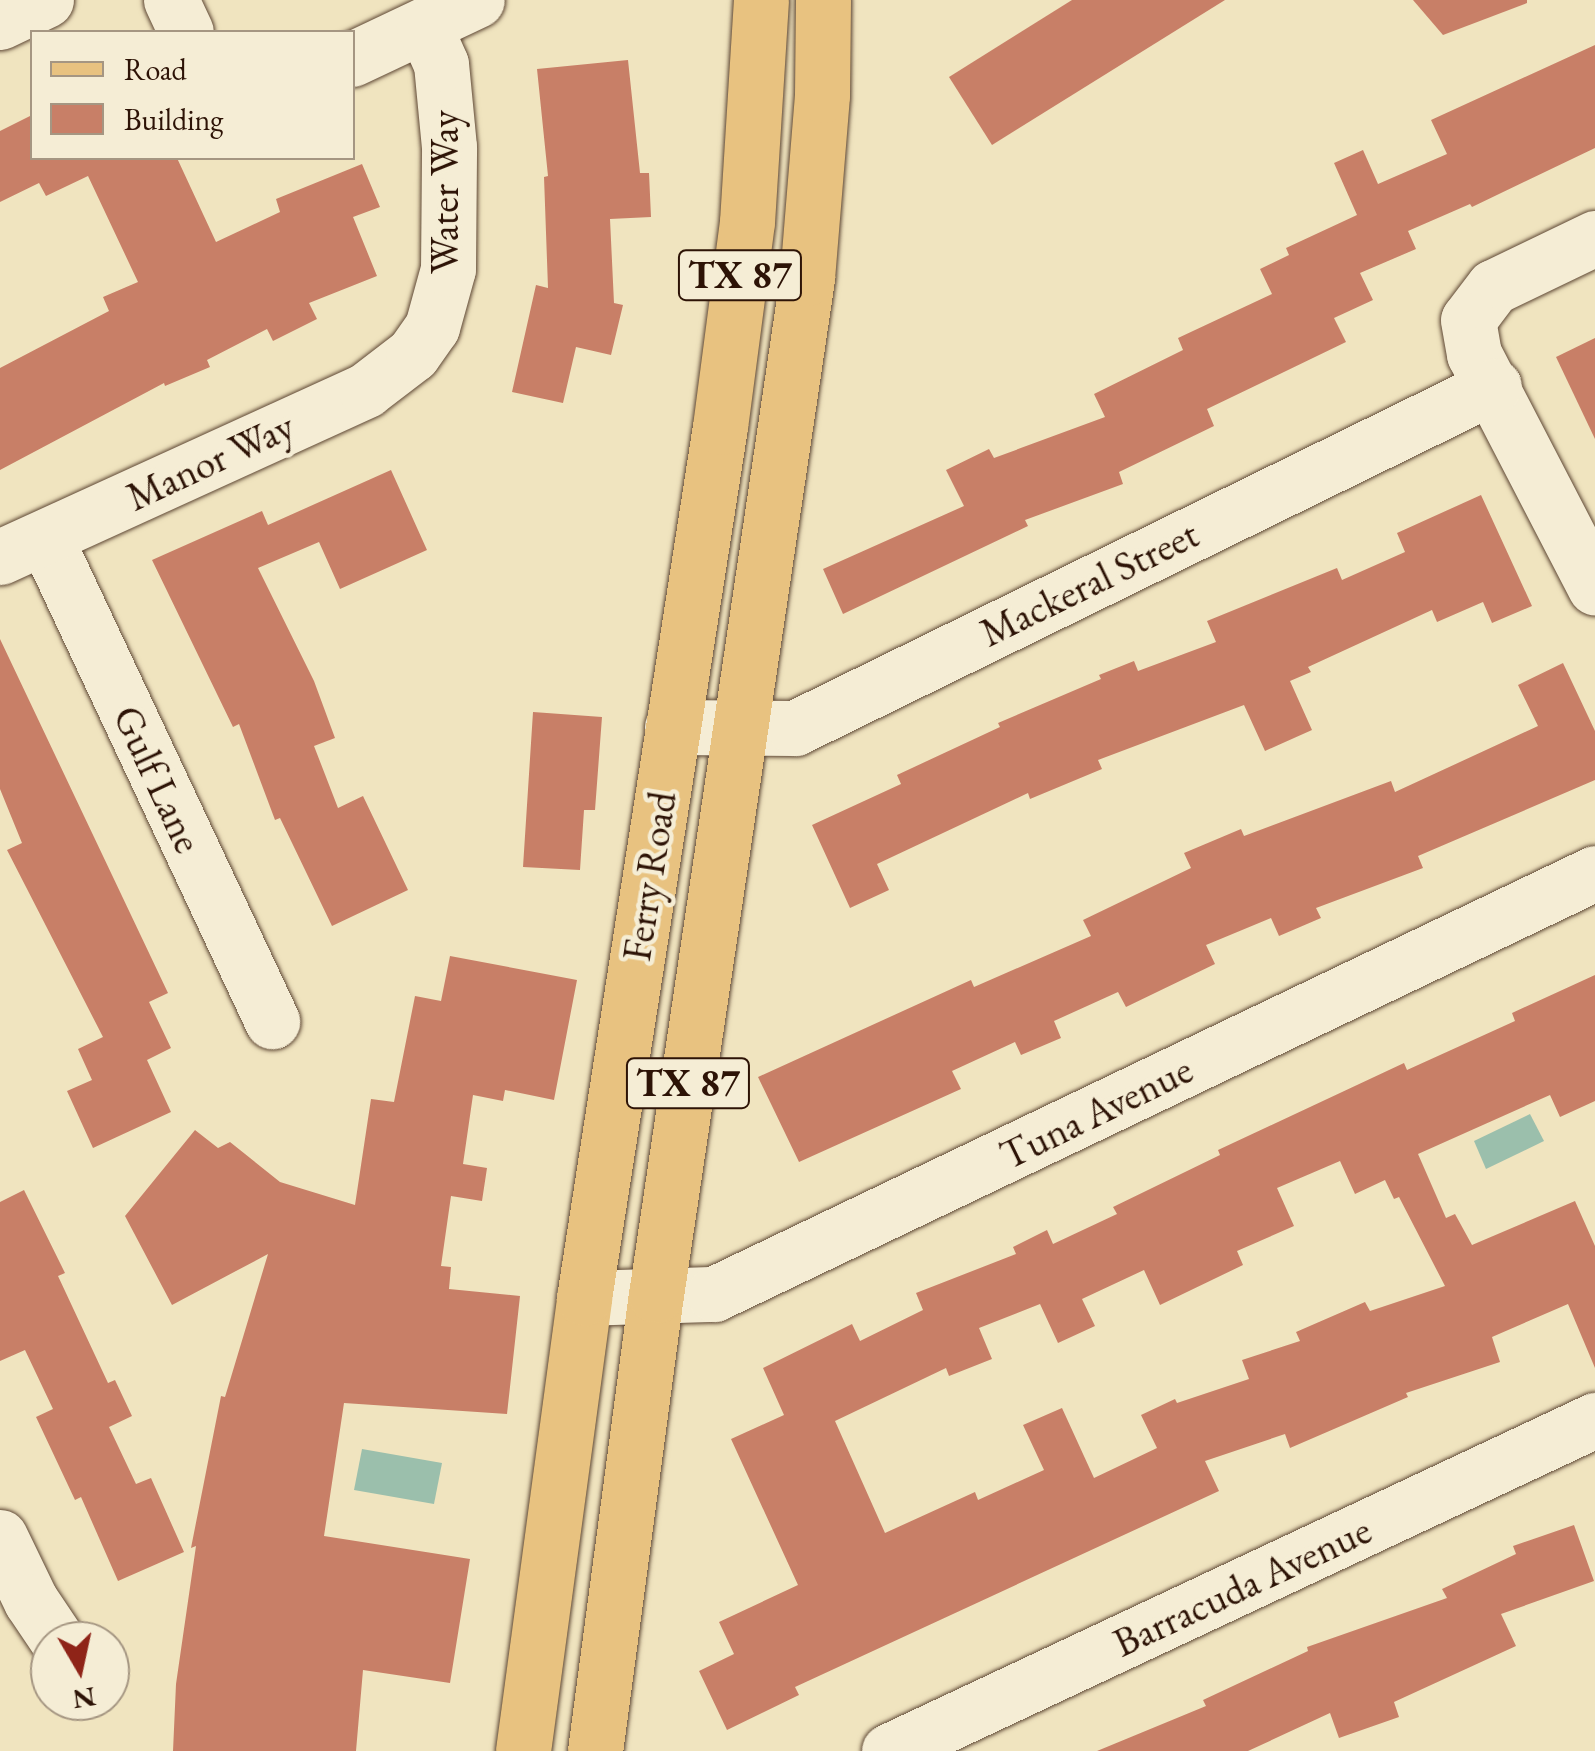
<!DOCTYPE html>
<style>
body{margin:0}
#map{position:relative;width:1595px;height:1751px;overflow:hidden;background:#f0e4bf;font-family:"EB Garamond",serif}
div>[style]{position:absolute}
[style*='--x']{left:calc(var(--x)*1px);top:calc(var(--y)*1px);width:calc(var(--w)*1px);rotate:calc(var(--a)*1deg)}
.water>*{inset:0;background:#9bbfac}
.building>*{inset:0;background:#c87f67}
.roads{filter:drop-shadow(0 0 2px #5e4734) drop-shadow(0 0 2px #5e4734)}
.minor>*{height:55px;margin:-27.5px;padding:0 27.5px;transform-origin:27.5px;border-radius:27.5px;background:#f5edd5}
.major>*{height:55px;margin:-27.5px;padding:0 27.5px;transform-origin:27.5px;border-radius:27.5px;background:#e8c280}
span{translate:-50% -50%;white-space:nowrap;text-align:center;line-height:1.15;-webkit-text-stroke:9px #f5edd5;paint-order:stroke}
.shield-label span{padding:2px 8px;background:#f5edd5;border:2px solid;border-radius:8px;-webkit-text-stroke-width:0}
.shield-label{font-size:38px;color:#2d1306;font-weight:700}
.street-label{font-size:40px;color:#2d1306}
.legend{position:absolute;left:30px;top:30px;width:325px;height:130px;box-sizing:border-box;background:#f5edd5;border:2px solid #a59682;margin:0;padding:12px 18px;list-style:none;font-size:30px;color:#2d1306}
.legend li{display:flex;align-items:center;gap:20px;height:50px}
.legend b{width:50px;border:2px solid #a59682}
.north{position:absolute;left:30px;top:1621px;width:100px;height:100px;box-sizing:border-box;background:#f5edd5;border:2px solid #a59682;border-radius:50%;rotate:171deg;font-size:28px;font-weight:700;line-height:40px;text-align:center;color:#2d1306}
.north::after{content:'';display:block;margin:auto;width:35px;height:45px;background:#8f2418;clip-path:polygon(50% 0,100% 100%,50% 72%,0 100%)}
</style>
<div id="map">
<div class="water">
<div style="clip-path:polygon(1530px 1114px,1544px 1141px,1486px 1169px,1474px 1141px)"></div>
<div style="clip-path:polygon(362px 1449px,442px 1463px,434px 1504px,354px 1490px)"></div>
</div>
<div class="building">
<div style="clip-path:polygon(1072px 0,1225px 0,992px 145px,949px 77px)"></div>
<div style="clip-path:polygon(1413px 0,1527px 0,1527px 3px,1443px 35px)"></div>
<div style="clip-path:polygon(1595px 45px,1595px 148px,1472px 207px,1470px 204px,1408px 231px,1416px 249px,1360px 273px,1373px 300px,1334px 318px,1346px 342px,1207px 409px,1214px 426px,1119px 472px,1123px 484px,1025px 520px,1028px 526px,843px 614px,823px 569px,964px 506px,946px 470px,989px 449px,994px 458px,1105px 417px,1094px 394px,1183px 350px,1178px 338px,1272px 294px,1260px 269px,1289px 255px,1286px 248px,1357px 215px,1334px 163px,1363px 150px,1378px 184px,1447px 154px,1431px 120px)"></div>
<div style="clip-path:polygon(628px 60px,640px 173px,649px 173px,651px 217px,610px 219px,614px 303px,623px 305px,611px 355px,576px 347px,563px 403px,512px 392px,536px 285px,548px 288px,544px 177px,548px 176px,537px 69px)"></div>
<div style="clip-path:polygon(32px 115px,32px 158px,177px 158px,216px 242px,280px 212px,276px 199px,362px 164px,380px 207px,353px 217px,377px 276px,309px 303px,317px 319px,273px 341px,267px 329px,207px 360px,210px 367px,165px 386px,164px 383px,0 470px,0 368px,109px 311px,103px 297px,138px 282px,88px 176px,46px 196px,39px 183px,0 202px,0 131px)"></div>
<div style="clip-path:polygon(1595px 338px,1595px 439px,1556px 357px)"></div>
<div style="clip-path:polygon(391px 470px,427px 550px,340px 589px,319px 542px,258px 568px,314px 681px,335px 738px,314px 746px,338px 808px,363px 796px,408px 890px,332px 926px,280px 818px,275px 820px,239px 724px,233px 727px,152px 560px,262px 511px,268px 525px)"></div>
<div style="clip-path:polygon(1481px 495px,1532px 606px,1492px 623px,1483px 602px,1437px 622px,1432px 610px,1308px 667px,1311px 672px,1290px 681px,1312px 730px,1265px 751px,1244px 705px,1098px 760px,1102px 769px,1030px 799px,1028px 793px,877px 864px,889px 890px,850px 908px,812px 825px,901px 784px,897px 775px,1000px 727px,998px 723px,1101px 679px,1099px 675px,1134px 661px,1138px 671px,1216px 642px,1207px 621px,1337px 568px,1342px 580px,1405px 552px,1397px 533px)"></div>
<div style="clip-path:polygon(0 639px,168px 993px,149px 1002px,171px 1048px,147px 1060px,171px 1112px,93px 1148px,67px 1091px,92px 1080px,78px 1049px,103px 1037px,7px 850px,22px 843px,0 789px)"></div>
<div style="clip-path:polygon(1563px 663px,1595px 731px,1595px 780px,1418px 856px,1423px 868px,1316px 908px,1321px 918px,1279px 936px,1271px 918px,1206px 945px,1215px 964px,1126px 1007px,1118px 992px,1054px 1021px,1061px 1038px,1021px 1055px,1015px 1042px,952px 1071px,961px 1089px,799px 1162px,758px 1077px,971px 980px,974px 987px,1091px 936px,1083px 920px,1191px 868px,1184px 853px,1241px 829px,1244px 836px,1391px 781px,1395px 792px,1538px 726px,1518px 685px)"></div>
<div style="clip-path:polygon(533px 712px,602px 717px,595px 810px,584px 810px,580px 870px,523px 867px)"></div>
<div style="clip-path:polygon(450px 956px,577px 980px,554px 1100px,505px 1090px,503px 1101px,473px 1095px,463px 1164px,487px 1168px,482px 1201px,451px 1196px,441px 1266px,451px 1267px,449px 1289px,520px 1296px,507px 1414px,344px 1403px,324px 1536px,470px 1559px,450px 1683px,363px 1670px,356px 1751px,173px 1751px,176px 1684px,196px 1546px,191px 1548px,221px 1396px,225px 1397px,268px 1254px,172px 1305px,125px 1216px,195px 1130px,218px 1148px,230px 1142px,280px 1182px,355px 1205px,371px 1099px,394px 1102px,415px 996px,441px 1001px)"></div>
<div style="clip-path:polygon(evenodd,1595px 975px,1595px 1101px,1560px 1117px,1550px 1095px,1418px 1154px,1446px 1218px,1455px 1214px,1472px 1245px,1575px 1201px,1595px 1246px,1595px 1368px,1568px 1304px,1492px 1337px,1500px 1362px,1406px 1393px,1408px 1397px,1290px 1448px,1285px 1434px,1205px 1461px,1219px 1491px,795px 1687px,799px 1695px,727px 1730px,699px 1671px,734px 1654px,719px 1622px,798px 1585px,731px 1439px,784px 1415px,763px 1368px,852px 1324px,860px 1341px,923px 1310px,916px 1293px,1016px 1254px,1013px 1247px,1047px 1230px,1053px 1244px,1117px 1214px,1113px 1207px,1220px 1155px,1218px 1150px,1404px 1063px,1407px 1070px,1515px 1021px,1512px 1013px,1595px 975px,1340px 1161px,1355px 1194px,1385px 1180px,1394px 1199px,1399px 1197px,1445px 1286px,1370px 1311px,1365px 1302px,1296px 1332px,1300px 1341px,1242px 1360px,1249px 1379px,1177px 1403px,1175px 1399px,1141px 1415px,1157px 1448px,1094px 1478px,1062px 1408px,1023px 1425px,1044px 1470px,978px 1500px,975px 1492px,885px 1533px,835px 1421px,946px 1368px,949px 1376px,992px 1359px,979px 1328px,1040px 1304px,1058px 1343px,1095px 1326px,1082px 1299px,1144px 1270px,1160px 1305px,1243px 1265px,1237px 1251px,1294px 1226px,1277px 1188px,1340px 1161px)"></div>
<div style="clip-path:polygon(24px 1190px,65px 1273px,58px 1276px,108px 1383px,115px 1380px,132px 1416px,109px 1427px,136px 1484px,151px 1478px,184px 1552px,118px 1581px,81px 1497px,75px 1500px,36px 1417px,53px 1409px,25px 1350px,0 1361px,0 1202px)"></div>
<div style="clip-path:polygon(1574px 1525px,1594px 1581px,1501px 1614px,1516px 1646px,1394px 1702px,1399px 1717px,1339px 1738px,1330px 1713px,1248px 1751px,1097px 1751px,1206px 1706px,1203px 1700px,1308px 1651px,1307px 1647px,1447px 1598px,1442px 1589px,1516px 1554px,1513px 1546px)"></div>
</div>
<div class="roads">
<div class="minor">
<div style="--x:171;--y:0;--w:35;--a:65"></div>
<div style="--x:0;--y:22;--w:51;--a:-25.6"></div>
<div style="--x:352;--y:59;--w:138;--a:-25.3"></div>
<div style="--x:1595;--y:238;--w:113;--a:154.3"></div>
<div style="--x:1493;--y:287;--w:41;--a:127.1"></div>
<div style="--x:1468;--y:320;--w:35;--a:80"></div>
<div style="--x:1474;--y:354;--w:263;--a:62.6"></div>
<div style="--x:45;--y:537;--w:535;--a:64.87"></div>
<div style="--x:0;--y:557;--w:402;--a:-24.5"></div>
<div style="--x:366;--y:390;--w:59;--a:-37.5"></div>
<div style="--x:413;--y:354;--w:33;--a:-55"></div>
<div style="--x:432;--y:327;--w:60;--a:-74.6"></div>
<div style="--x:448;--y:269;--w:122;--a:-89.5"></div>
<div style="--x:449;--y:147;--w:83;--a:-95.5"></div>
<div style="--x:441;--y:64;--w:42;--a:-114.1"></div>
<div style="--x:672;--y:727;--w:123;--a:0.5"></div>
<div style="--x:795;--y:728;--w:778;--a:-26.07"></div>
<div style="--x:584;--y:1298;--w:130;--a:-1.8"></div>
<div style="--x:714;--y:1294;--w:976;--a:-25.54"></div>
<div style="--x:0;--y:1537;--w:71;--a:64.2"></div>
<div style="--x:31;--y:1601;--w:48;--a:56"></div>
<div style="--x:889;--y:1751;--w:780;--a:-25.12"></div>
</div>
<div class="major">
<div style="--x:523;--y:1751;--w:457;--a:-82.3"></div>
<div style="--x:584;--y:1298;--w:882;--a:-81.13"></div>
<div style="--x:720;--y:427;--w:207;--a:-82.5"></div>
<div style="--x:747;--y:222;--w:222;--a:-86.4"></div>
<div style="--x:595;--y:1751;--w:460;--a:-82.4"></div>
<div style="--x:656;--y:1295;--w:1028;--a:-81.55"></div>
<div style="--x:807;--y:278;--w:184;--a:-85.3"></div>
<div style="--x:822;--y:95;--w:95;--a:-89.4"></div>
</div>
</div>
<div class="shield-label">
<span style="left:740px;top:275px">TX 87</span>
<span style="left:688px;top:1083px">TX 87</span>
</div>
<div class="street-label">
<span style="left:444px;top:192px;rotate:-90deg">Water Way</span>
<span style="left:210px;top:461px;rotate:-25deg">Manor Way</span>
<span style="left:1089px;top:583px;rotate:-26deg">Mackeral Street</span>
<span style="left:158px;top:779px;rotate:65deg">Gulf Lane</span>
<span style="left:649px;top:876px;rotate:-81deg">Ferry Road</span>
<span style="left:1096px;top:1112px;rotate:-26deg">Tuna Avenue</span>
<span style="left:1242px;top:1586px;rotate:-25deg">Barracuda Avenue</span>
</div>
<ul class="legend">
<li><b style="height:12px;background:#e8c280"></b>Road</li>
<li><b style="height:28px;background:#c87f67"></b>Building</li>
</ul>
<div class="north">N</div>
</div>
